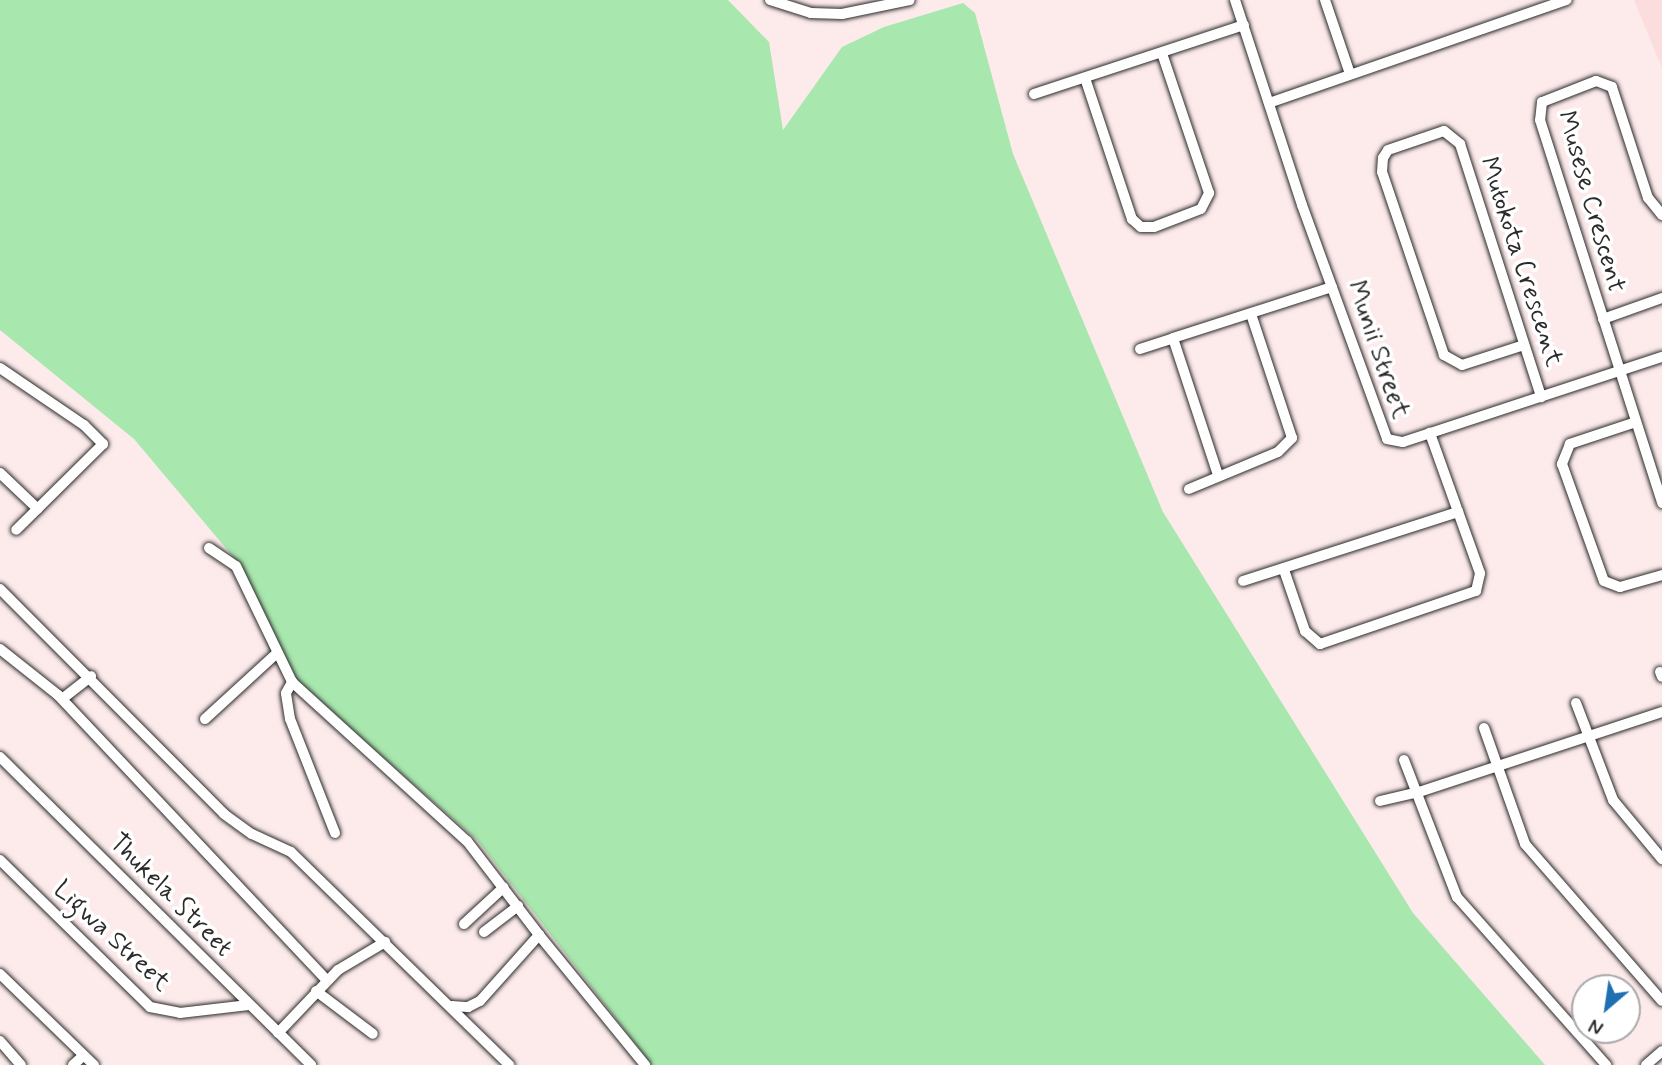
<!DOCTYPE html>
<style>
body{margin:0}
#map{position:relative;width:1662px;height:1065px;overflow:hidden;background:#fdebeb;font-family:Mynerve,sans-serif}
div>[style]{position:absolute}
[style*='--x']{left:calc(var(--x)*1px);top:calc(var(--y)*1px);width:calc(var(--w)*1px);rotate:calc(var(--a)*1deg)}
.built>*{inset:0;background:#fcdddd}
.green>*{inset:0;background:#a8e7ae}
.roads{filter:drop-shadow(0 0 2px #2b2b2b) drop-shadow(0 0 2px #2b2b2b)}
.minor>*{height:10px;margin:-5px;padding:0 5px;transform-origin:5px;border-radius:5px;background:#fff}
span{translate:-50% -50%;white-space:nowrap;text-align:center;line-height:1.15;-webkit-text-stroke:7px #fff;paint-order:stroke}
.street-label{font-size:26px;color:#2b2b2b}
.north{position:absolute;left:1571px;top:974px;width:70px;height:70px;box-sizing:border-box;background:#fff;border:2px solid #aaa;border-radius:50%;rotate:209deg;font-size:19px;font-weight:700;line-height:28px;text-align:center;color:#2b2b2b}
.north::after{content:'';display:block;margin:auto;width:24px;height:32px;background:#1f6fb2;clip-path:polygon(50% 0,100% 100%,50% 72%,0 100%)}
</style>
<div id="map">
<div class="built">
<div style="clip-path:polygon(1634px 0,1662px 0,1662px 68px)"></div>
</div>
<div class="green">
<div style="clip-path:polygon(0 0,728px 0,769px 42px,783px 130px,842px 47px,884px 27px,963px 3px,975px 13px,1013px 154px,1163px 512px,1413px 913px,1545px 1065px,652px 1065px,477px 840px,273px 660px,235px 559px,134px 439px,0 330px)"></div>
</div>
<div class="roads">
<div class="minor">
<div style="--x:770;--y:0;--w:43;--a:17.6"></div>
<div style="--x:811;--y:13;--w:31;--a:2"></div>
<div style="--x:842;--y:14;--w:69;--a:-11.6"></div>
<div style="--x:1235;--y:0;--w:216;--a:71.9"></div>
<div style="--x:1302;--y:205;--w:249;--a:70"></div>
<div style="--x:1387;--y:439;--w:16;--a:11"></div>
<div style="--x:1403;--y:442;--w:273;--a:-18.2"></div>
<div style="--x:1325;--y:0;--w:78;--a:71.3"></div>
<div style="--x:1085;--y:78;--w:149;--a:71.6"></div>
<div style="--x:1132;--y:219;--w:12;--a:42"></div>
<div style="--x:1141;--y:227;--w:13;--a:0"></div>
<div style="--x:1154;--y:227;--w:50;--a:-21"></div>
<div style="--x:1201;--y:209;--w:18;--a:-63"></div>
<div style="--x:1209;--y:193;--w:148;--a:-108.6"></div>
<div style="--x:1034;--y:94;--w:221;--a:-18.2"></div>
<div style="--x:1269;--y:103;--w:315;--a:-19.1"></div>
<div style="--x:1662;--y:215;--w:22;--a:-129"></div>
<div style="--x:1648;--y:198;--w:117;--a:-108"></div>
<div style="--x:1612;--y:87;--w:17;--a:-159"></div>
<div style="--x:1596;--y:81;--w:58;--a:158.7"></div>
<div style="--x:1542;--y:102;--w:18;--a:96"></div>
<div style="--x:1540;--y:120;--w:402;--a:72.3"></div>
<div style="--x:1603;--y:319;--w:63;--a:-19.6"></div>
<div style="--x:1524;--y:345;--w:65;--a:162.1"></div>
<div style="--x:1462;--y:365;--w:21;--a:-151"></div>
<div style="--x:1444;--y:355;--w:193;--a:-108.7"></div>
<div style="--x:1382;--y:172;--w:14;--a:-86"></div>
<div style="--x:1383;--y:158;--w:9;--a:-58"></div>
<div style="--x:1388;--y:150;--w:59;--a:-18.7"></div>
<div style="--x:1444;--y:131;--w:21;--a:39"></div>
<div style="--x:1460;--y:144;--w:266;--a:72.2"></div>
<div style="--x:1140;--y:349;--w:35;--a:-18"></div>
<div style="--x:0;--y:368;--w:102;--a:34.2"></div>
<div style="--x:84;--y:425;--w:27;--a:45"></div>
<div style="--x:103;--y:444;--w:122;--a:135.3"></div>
<div style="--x:1636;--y:422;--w:70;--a:161.6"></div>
<div style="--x:1570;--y:444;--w:22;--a:112"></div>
<div style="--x:1562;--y:464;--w:124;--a:70.3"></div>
<div style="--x:1604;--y:581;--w:17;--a:21"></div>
<div style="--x:1620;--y:587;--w:44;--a:-15.9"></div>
<div style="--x:0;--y:473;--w:52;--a:43.5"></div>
<div style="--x:1218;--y:475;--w:144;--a:-108.2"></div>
<div style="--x:1173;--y:338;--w:167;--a:-17.8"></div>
<div style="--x:1189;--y:489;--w:96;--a:-22.6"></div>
<div style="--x:1278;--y:452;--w:20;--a:-45"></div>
<div style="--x:1292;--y:438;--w:131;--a:-108.3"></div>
<div style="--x:209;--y:548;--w:32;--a:34"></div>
<div style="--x:236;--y:566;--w:129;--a:64.2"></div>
<div style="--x:1284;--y:570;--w:65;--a:71"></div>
<div style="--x:1305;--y:631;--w:20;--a:41"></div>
<div style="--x:1320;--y:644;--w:165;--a:-18.8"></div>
<div style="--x:1476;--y:591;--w:18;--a:-77"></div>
<div style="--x:1480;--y:573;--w:149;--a:-109.7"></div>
<div style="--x:1243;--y:581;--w:226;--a:-17.8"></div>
<div style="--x:0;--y:589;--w:317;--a:45.1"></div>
<div style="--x:224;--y:814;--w:34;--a:36"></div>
<div style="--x:252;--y:834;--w:43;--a:24.8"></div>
<div style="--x:291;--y:852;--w:305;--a:44.3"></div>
<div style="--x:0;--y:649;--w:74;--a:38.4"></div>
<div style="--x:58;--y:695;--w:392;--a:46.7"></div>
<div style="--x:1660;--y:672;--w:5;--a:68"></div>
<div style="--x:62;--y:699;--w:37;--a:-38"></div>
<div style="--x:1576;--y:703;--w:104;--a:69.1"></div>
<div style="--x:1613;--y:800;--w:77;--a:50.3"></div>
<div style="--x:205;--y:719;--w:96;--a:-42.5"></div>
<div style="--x:1484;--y:728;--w:123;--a:70.5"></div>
<div style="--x:1525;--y:844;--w:208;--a:48.9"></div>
<div style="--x:0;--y:757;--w:438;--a:44.7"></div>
<div style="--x:1404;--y:760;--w:147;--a:68.9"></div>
<div style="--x:1457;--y:897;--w:225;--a:48.4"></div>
<div style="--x:1380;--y:801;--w:37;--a:-13"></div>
<div style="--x:1416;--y:793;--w:259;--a:-18.2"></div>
<div style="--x:335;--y:833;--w:123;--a:-111.5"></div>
<div style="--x:290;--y:719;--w:26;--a:-99"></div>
<div style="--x:286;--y:693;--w:13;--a:-61"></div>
<div style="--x:292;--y:682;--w:236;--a:42.3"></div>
<div style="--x:467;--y:841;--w:118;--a:52.5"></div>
<div style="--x:0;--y:860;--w:210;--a:44.4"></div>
<div style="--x:150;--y:1007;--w:31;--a:11"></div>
<div style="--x:180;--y:1013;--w:69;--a:-6.6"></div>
<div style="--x:464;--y:924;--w:54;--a:-42.8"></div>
<div style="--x:484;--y:932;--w:43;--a:-37.4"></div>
<div style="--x:0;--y:974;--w:131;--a:44.1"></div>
<div style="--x:316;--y:991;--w:71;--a:37"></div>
<div style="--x:452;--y:1006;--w:16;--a:4"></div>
<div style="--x:468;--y:1007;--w:13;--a:-27"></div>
<div style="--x:480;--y:1001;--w:89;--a:-48.2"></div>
<div style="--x:539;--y:935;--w:168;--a:50.8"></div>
<div style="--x:278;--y:1033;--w:87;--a:-46.4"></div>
<div style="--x:338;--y:970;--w:55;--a:-30.8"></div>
<div style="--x:0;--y:1041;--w:32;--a:49"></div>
<div style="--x:73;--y:1065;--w:13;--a:-42"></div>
<div style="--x:1646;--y:1065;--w:21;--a:-41"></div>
</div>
</div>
<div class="street-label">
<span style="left:1590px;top:202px;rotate:74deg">Musese Crescent</span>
<span style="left:1520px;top:262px;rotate:72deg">Mutokota Crescent</span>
<span style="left:1377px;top:350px;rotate:71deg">Munii Street</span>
<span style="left:170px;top:896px;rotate:45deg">Thukela Street</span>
<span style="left:111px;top:937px;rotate:43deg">Ligwa Street</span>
</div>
<div class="north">N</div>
</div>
